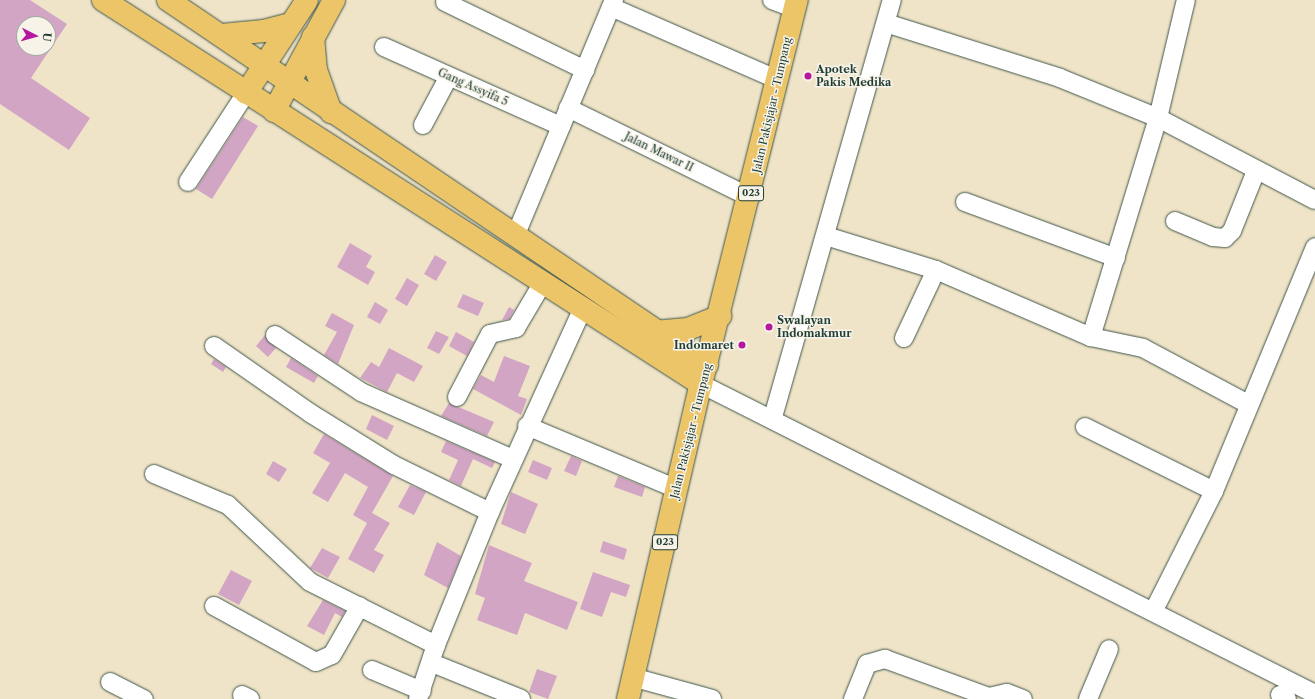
<!DOCTYPE html>
<style>
body{margin:0}
#map{position:relative;width:1315px;height:699px;overflow:hidden;background:#f0e4c8;font-family:"Libre Caslon Text",serif}
div>[style]{position:absolute}
[style*='--x']{left:calc(var(--x)*1px);top:calc(var(--y)*1px);width:calc(var(--w)*1px);rotate:calc(var(--a)*1deg)}
.building>*{inset:0;background:#d3a5c5}
.roads{filter:drop-shadow(0 0 1px #3e564a) drop-shadow(0 0 1px #3e564a)}
.minor>*{height:18px;margin:-9px;padding:0 9px;transform-origin:9px;border-radius:9px;background:#fff}
.major>*{height:22px;margin:-11px;padding:0 11px;transform-origin:11px;border-radius:11px;background:#edc569}
.highway>*{height:22px;margin:-11px;padding:0 11px;transform-origin:11px;border-radius:11px;background:#edc569}
.dots>*{width:11px;height:11px;translate:-50% -50%;box-sizing:border-box;border:2px solid #f7f3e8;border-radius:50%}
span{translate:-50% -50%;white-space:nowrap;text-align:center;line-height:1.15;-webkit-text-stroke:3px #f7f3e8;paint-order:stroke}
.shield-label span{padding:1px 3px;background:#f7f3e8;border:1px solid;border-radius:3px;-webkit-text-stroke-width:0}
.shield-label{font-size:10px;color:#1f3d34;font-weight:700}
.poi-label{font-size:11px;color:#1f3d34;font-weight:700}
.left{translate:0 -50%;text-align:left}
.right{translate:-100% -50%;text-align:right}
.street-label{font-size:11px;color:#1f3d34}
.north{position:absolute;left:16px;top:16px;width:40px;height:40px;box-sizing:border-box;background:#f7f3e8;border:1px solid #a1aaa0;border-radius:50%;rotate:96deg;font-size:11px;font-weight:700;line-height:16px;text-align:center;color:#1f3d34}
.north::after{content:'';display:block;margin:auto;width:14px;height:18px;background:#b5179e;clip-path:polygon(50% 0,100% 100%,50% 72%,0 100%)}
</style>
<div id="map">
<div class="building">
<div style="clip-path:polygon(evenodd,0 0,30px 0,67px 24px,31px 78px,90px 118px,69px 150px,0 104px,0 0,24px 24px,48px 24px,48px 48px,24px 48px,24px 24px)"></div>
<div style="clip-path:polygon(243px 117px,258px 126px,212px 199px,196px 189px)"></div>
<div style="clip-path:polygon(350px 243px,372px 256px,366px 267px,375px 272px,368px 285px,337px 267px)"></div>
<div style="clip-path:polygon(435px 255px,447px 262px,436px 281px,424px 274px)"></div>
<div style="clip-path:polygon(407px 278px,419px 285px,407px 306px,395px 299px)"></div>
<div style="clip-path:polygon(463px 294px,484px 303px,478px 316px,457px 307px)"></div>
<div style="clip-path:polygon(375px 302px,388px 310px,380px 324px,367px 317px)"></div>
<div style="clip-path:polygon(509px 307px,514px 310px,509px 319px,502px 320px)"></div>
<div style="clip-path:polygon(332px 313px,354px 325px,338px 364px,324px 355px,337px 332px,325px 326px)"></div>
<div style="clip-path:polygon(436px 331px,449px 337px,439px 354px,427px 348px)"></div>
<div style="clip-path:polygon(456px 332px,474px 342px,467px 356px,449px 346px)"></div>
<div style="clip-path:polygon(265px 335px,276px 348px,268px 357px,256px 346px)"></div>
<div style="clip-path:polygon(389px 348px,423px 366px,414px 382px,397px 373px,387px 392px,360px 378px,371px 362px,379px 367px)"></div>
<div style="clip-path:polygon(504px 356px,530px 366px,518px 396px,527px 399px,521px 415px,473px 389px,481px 375px,494px 382px)"></div>
<div style="clip-path:polygon(291px 358px,318px 376px,314px 383px,286px 367px)"></div>
<div style="clip-path:polygon(214px 359px,226px 367px,223px 372px,211px 364px)"></div>
<div style="clip-path:polygon(449px 403px,494px 422px,487px 436px,441px 416px)"></div>
<div style="clip-path:polygon(372px 415px,394px 426px,387px 440px,366px 429px)"></div>
<div style="clip-path:polygon(324px 434px,393px 476px,372px 513px,390px 523px,374px 550px,384px 555px,374px 573px,348px 559px,367px 523px,353px 515px,368px 487px,345px 473px,328px 502px,312px 493px,330px 463px,313px 453px)"></div>
<div style="clip-path:polygon(446px 441px,495px 462px,492px 468px,473px 459px,461px 486px,449px 480px,458px 460px,441px 452px)"></div>
<div style="clip-path:polygon(571px 456px,582px 461px,576px 476px,564px 471px)"></div>
<div style="clip-path:polygon(533px 460px,552px 468px,547px 480px,528px 472px)"></div>
<div style="clip-path:polygon(273px 461px,287px 469px,279px 482px,266px 474px)"></div>
<div style="clip-path:polygon(618px 476px,645px 487px,642px 497px,614px 487px)"></div>
<div style="clip-path:polygon(410px 485px,426px 492px,414px 515px,398px 507px)"></div>
<div style="clip-path:polygon(511px 492px,538px 504px,525px 534px,501px 524px)"></div>
<div style="clip-path:polygon(603px 541px,627px 549px,624px 560px,600px 552px)"></div>
<div style="clip-path:polygon(437px 542px,461px 556px,448px 588px,424px 575px)"></div>
<div style="clip-path:polygon(489px 545px,532px 563px,524px 581px,578px 602px,567px 630px,525px 613px,517px 635px,477px 620px,485px 598px,475px 594px)"></div>
<div style="clip-path:polygon(322px 548px,340px 557px,328px 578px,310px 568px)"></div>
<div style="clip-path:polygon(231px 570px,252px 581px,239px 605px,218px 594px)"></div>
<div style="clip-path:polygon(593px 572px,630px 585px,626px 597px,611px 592px,602px 617px,580px 609px)"></div>
<div style="clip-path:polygon(323px 600px,345px 611px,342px 617px,335px 613px,324px 635px,307px 626px)"></div>
<div style="clip-path:polygon(537px 669px,557px 676px,548px 699px,529px 692px)"></div>
</div>
<div class="roads">
<div class="minor">
<div style="--x:772;--y:0;--w:25;--a:21"></div>
<div style="--x:445;--y:2;--w:156;--a:25.9"></div>
<div style="--x:611;--y:7;--w:182;--a:23.6"></div>
<div style="--x:886;--y:23;--w:182;--a:17.5"></div>
<div style="--x:1060;--y:78;--w:106;--a:22.2"></div>
<div style="--x:1158;--y:118;--w:177;--a:27.6"></div>
<div style="--x:384;--y:47;--w:194;--a:24.1"></div>
<div style="--x:568;--y:108;--w:203;--a:26.1"></div>
<div style="--x:423;--y:125;--w:55;--a:-62"></div>
<div style="--x:188;--y:182;--w:106;--a:-56.9"></div>
<div style="--x:965;--y:202;--w:161;--a:20.3"></div>
<div style="--x:1175;--y:221;--w:41;--a:22.8"></div>
<div style="--x:1213;--y:237;--w:12;--a:5"></div>
<div style="--x:1225;--y:238;--w:10;--a:-45"></div>
<div style="--x:1232;--y:231;--w:65;--a:-68.2"></div>
<div style="--x:516;--y:234;--w:254;--a:-67.3"></div>
<div style="--x:826;--y:236;--w:115;--a:17.2"></div>
<div style="--x:936;--y:270;--w:169;--a:23.4"></div>
<div style="--x:1091;--y:337;--w:53;--a:11.9"></div>
<div style="--x:1143;--y:348;--w:119;--a:28.1"></div>
<div style="--x:275;--y:335;--w:103;--a:33.5"></div>
<div style="--x:361;--y:392;--w:166;--a:23.8"></div>
<div style="--x:1091;--y:337;--w:229;--a:-73"></div>
<div style="--x:1158;--y:118;--w:121;--a:-76.7"></div>
<div style="--x:904;--y:338;--w:75;--a:-64.8"></div>
<div style="--x:214;--y:346;--w:117;--a:34.9"></div>
<div style="--x:310;--y:413;--w:99;--a:31.8"></div>
<div style="--x:394;--y:465;--w:107;--a:26.1"></div>
<div style="--x:701;--y:384;--w:688;--a:26.79"></div>
<div style="--x:457;--y:397;--w:71;--a:-62.4"></div>
<div style="--x:490;--y:334;--w:27;--a:-13"></div>
<div style="--x:516;--y:328;--w:51;--a:-59.4"></div>
<div style="--x:773;--y:417;--w:434;--a:-74.1"></div>
<div style="--x:527;--y:426;--w:163;--a:22.8"></div>
<div style="--x:1085;--y:427;--w:144;--a:26.4"></div>
<div style="--x:154;--y:474;--w:80;--a:22.7"></div>
<div style="--x:228;--y:505;--w:112;--a:43.2"></div>
<div style="--x:310;--y:582;--w:141;--a:26.6"></div>
<div style="--x:214;--y:606;--w:116;--a:28.8"></div>
<div style="--x:316;--y:662;--w:17;--a:-24"></div>
<div style="--x:332;--y:655;--w:56;--a:-60.3"></div>
<div style="--x:1154;--y:610;--w:133;--a:-63.2"></div>
<div style="--x:1214;--y:491;--w:264;--a:-67.5"></div>
<div style="--x:432;--y:663;--w:96;--a:22"></div>
<div style="--x:372;--y:670;--w:54;--a:22.8"></div>
<div style="--x:632;--y:677;--w:83;--a:15.4"></div>
<div style="--x:110;--y:682;--w:38;--a:27"></div>
<div style="--x:242;--y:695;--w:9;--a:27"></div>
<div style="--x:1280;--y:695;--w:8;--a:30"></div>
<div style="--x:418;--y:699;--w:57;--a:-71.6"></div>
<div style="--x:436;--y:645;--w:144;--a:-67.9"></div>
<div style="--x:490;--y:512;--w:222;--a:-65.5"></div>
<div style="--x:853;--y:699;--w:38;--a:-68"></div>
<div style="--x:867;--y:664;--w:19;--a:-16"></div>
<div style="--x:885;--y:659;--w:111;--a:20.1"></div>
<div style="--x:989;--y:697;--w:18;--a:-13"></div>
<div style="--x:1007;--y:693;--w:17;--a:21"></div>
<div style="--x:1088;--y:699;--w:54;--a:-67.2"></div>
</div>
<div class="major">
<div style="--x:103;--y:0;--w:711;--a:32.71"></div>
<div style="--x:168;--y:0;--w:651;--a:34.11"></div>
<div style="--x:654;--y:332;--w:34;--a:-5"></div>
<div style="--x:688;--y:329;--w:35;--a:-22"></div>
<div style="--x:628;--y:699;--w:323;--a:-77"></div>
<div style="--x:701;--y:384;--w:396;--a:-76"></div>
</div>
<div class="highway">
<div style="--x:222;--y:35;--w:42;--a:-5.4"></div>
<div style="--x:264;--y:31;--w:28;--a:-15"></div>
<div style="--x:313;--y:37;--w:33;--a:85"></div>
<div style="--x:316;--y:70;--w:45;--a:70.3"></div>
<div style="--x:246;--y:93;--w:111;--a:-56.7"></div>
<div style="--x:274;--y:111;--w:126;--a:-61.6"></div>
</div>
</div>
<div class="dots">
<div style="left:808px;top:76px;background:#b5179e"></div>
<div style="left:769px;top:327px;background:#b5179e"></div>
<div style="left:742px;top:345px;background:#b5179e"></div>
</div>
<div class="shield-label">
<span style="left:751px;top:193px">023</span>
<span style="left:665px;top:542px">023</span>
</div>
<div class="poi-label">
<span class="left" style="left:816px;top:76px">Apotek<br>Pakis Medika</span>
<span class="left" style="left:777px;top:327px">Swalayan<br>Indomakmur</span>
<span class="right" style="left:734px;top:345px">Indomaret</span>
</div>
<div class="street-label">
<span style="left:473px;top:87px;rotate:24deg">Gang Assyifa 5</span>
<span style="left:772px;top:105px;rotate:-77deg">Jalan Pakisjajar - Tumpang</span>
<span style="left:659px;top:152px;rotate:26deg">Jalan Mawar II</span>
<span style="left:691px;top:431px;rotate:-76deg">Jalan Pakisjajar - Tumpang</span>
</div>
<div class="north">U</div>
</div>
